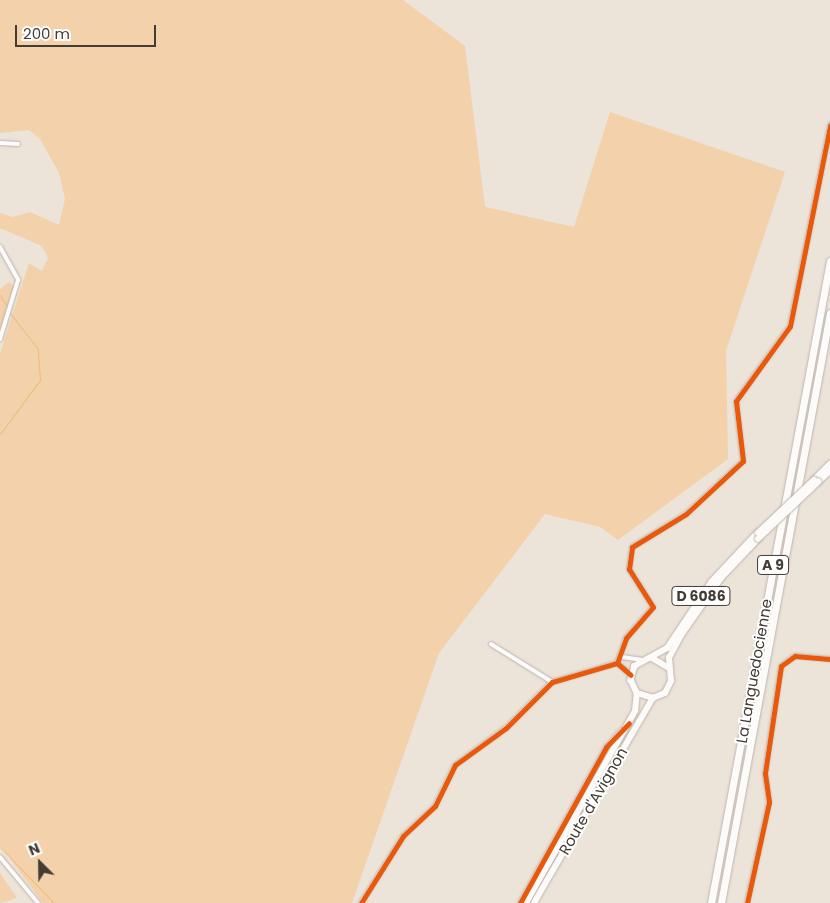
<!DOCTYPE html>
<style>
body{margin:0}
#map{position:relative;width:830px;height:903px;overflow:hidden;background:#ece3d9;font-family:Poppins,sans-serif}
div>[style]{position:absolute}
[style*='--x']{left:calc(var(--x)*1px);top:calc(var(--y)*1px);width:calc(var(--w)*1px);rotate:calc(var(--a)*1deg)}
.green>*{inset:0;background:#f3d1aa}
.stream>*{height:1px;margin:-0.5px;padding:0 0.5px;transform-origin:0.5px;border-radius:0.5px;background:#edbc7d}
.roads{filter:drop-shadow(0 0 1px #bdb5ae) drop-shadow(0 0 1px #bdb5ae)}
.street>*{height:4px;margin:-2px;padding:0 2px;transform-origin:2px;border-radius:2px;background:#fcfbf9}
.primary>*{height:5.5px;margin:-2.75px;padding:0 2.75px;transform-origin:2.75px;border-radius:2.75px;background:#fcfbf9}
.highway>*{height:7px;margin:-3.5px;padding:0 3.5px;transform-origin:3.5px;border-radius:3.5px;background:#fcfbf9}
.bridges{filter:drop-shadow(0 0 1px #bdb5ae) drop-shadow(0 0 1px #bdb5ae)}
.primary-bridge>*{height:5.5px;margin:-2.75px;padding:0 2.75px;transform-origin:2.75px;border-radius:2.75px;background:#fcfbf9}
.cycleway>*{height:5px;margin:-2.5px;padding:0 2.5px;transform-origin:2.5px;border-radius:2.5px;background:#e8590c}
span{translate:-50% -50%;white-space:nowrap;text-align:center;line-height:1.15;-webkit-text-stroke:4px #fff;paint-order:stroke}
.shield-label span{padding:1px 4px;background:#fff;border:1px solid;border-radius:4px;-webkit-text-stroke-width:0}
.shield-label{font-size:14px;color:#423c34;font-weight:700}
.street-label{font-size:15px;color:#423c34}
.north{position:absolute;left:15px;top:838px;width:50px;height:50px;-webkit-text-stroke:4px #fff;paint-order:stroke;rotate:337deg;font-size:14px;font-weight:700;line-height:20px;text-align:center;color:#423c34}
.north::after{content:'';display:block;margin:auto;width:18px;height:22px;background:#423c34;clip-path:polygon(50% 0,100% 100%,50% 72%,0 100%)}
.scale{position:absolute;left:15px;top:25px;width:141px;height:22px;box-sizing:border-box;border:2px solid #423c34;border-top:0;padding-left:6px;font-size:15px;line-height:18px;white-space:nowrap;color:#423c34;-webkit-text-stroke:4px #fff;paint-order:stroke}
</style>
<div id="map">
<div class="green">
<div style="clip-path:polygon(0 0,403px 0,465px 46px,485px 207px,574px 227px,610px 112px,785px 172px,726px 351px,728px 459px,618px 540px,600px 527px,545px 514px,439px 653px,352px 903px,43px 903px,0 845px,0 354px,29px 263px,42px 271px,48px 258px,42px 246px,0 228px,0 213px,13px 217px,30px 212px,59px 225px,65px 199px,59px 173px,40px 139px,29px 130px,0 133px)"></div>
<div style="clip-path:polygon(9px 282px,14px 287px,0 331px,0 289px)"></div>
<div style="clip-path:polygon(0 873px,17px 898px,0 903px)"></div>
</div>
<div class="stream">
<div style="--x:0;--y:295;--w:14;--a:60"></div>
<div style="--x:0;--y:434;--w:67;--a:-53.5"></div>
<div style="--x:40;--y:380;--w:31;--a:-94"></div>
<div style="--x:38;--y:349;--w:46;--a:-127.9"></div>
<div style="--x:0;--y:847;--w:78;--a:46"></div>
</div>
<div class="roads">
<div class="street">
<div style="--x:0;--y:143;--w:18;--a:3"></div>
<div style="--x:0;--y:247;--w:38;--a:61"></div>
<div style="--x:18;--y:280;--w:62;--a:107"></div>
<div style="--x:491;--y:644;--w:72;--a:31.9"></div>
<div style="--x:622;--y:657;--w:21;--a:8"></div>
<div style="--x:617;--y:663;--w:27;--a:-70"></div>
<div style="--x:626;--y:638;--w:41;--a:-48.9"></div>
<div style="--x:653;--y:607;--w:45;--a:-122.3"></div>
<div style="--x:629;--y:569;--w:22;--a:-82"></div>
<div style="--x:632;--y:547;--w:63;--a:-31.4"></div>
<div style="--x:686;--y:514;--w:78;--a:-42.9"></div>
<div style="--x:743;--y:461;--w:60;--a:-96.7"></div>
<div style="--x:736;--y:401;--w:92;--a:-54.2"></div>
<div style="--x:790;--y:326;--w:205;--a:-78.7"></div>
<div style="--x:0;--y:857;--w:60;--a:50.4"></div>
<div style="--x:361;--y:903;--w:79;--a:-57.9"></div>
<div style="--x:403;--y:836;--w:44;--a:-43.2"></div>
<div style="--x:435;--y:806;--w:46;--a:-64"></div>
<div style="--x:455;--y:765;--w:63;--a:-36"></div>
<div style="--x:506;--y:728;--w:65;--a:-45"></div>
<div style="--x:552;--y:682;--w:68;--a:-16.3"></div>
<div style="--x:617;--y:663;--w:18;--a:41"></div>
<div style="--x:520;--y:903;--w:178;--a:-61.1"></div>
<div style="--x:606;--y:747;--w:23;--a:-47"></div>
<div style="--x:747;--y:903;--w:103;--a:-77.7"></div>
<div style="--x:769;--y:802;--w:29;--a:-98"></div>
<div style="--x:765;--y:773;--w:108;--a:-81.5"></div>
<div style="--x:781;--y:666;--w:17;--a:-36"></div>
<div style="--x:795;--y:656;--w:35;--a:5"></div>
</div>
<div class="primary">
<div style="--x:814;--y:480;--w:23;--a:-45"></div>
<div style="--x:818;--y:482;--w:16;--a:-43"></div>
<div style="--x:758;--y:533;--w:67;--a:133.2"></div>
<div style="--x:712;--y:582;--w:79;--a:123.7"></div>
<div style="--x:668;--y:648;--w:38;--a:151"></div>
<div style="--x:635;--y:666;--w:15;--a:106"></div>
<div style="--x:631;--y:680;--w:14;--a:65"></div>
<div style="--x:637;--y:693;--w:17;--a:17"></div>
<div style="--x:653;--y:698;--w:13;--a:-23"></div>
<div style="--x:665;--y:693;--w:13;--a:-63"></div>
<div style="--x:671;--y:681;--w:23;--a:-95"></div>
<div style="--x:669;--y:658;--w:27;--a:-62"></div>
<div style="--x:682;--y:634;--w:68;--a:-55.1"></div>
<div style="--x:721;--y:578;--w:54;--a:-46.5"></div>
<div style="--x:652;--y:658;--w:20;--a:30"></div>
<div style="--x:526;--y:903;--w:221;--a:-60.4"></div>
<div style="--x:635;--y:711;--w:18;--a:-84"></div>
<div style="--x:534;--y:903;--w:237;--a:-59.9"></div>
</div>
<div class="highway">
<div style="--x:711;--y:903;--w:653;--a:-79.5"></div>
<div style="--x:721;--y:903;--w:600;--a:-79.53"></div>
</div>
</div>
<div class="bridges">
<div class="primary-bridge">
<div style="--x:758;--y:533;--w:77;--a:-43.4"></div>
<div style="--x:758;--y:539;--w:83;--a:-43.5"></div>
</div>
</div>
<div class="cycleway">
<div style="--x:617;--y:663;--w:27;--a:-70"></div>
<div style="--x:626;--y:638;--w:41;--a:-48.9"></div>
<div style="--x:653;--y:607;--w:45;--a:-122.3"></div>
<div style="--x:629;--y:569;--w:22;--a:-82"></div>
<div style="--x:632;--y:547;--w:63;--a:-31.4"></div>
<div style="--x:686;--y:514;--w:78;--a:-42.9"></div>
<div style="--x:743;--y:461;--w:60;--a:-96.7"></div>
<div style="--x:736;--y:401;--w:92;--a:-54.2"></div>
<div style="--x:790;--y:326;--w:205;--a:-78.7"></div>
<div style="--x:361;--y:903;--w:79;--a:-57.9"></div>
<div style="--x:403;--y:836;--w:44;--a:-43.2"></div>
<div style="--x:435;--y:806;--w:46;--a:-64"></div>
<div style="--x:455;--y:765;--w:63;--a:-36"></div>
<div style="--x:506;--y:728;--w:65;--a:-45"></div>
<div style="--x:552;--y:682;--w:68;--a:-16.3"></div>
<div style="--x:617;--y:663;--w:18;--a:41"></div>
<div style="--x:520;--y:903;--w:178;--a:-61.1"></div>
<div style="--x:606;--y:747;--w:33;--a:-46"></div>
<div style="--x:747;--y:903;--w:103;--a:-77.7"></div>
<div style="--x:769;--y:802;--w:29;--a:-98"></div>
<div style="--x:765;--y:773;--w:108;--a:-81.5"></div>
<div style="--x:781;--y:666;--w:17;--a:-36"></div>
<div style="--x:795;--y:656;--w:35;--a:5"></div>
</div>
<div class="shield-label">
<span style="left:773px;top:565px">A 9</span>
<span style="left:701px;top:596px">D 6086</span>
</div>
<div class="street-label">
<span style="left:754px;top:671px;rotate:-80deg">La Languedocienne</span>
<span style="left:593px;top:801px;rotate:-60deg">Route d'Avignon</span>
</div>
<div class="north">N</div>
<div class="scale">200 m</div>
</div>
